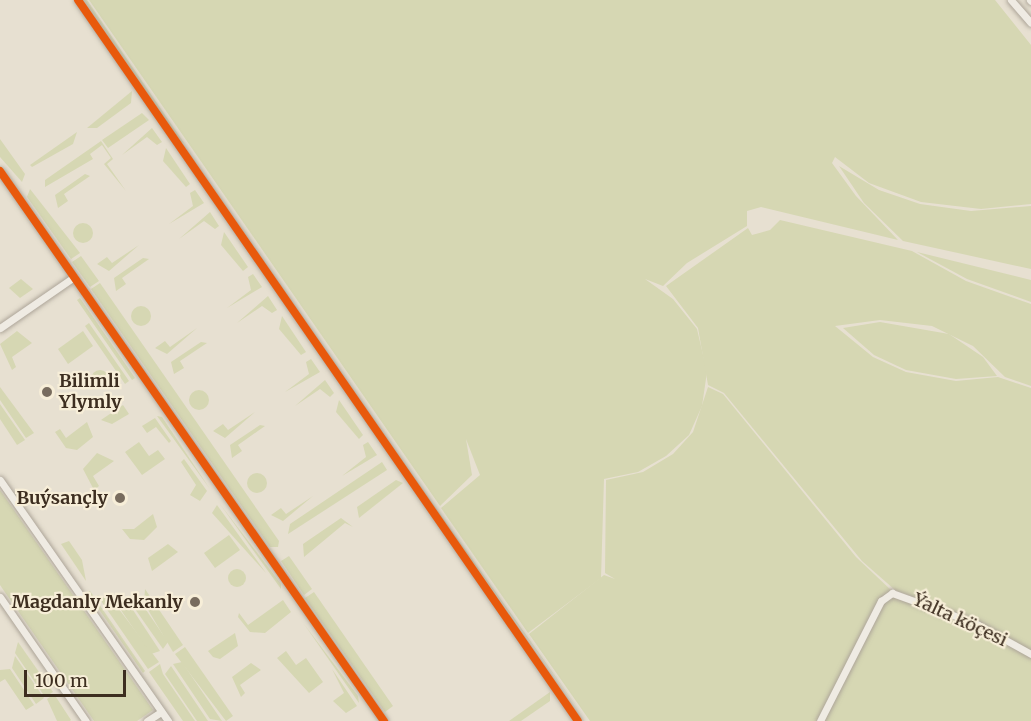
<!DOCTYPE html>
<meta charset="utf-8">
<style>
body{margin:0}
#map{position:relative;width:1031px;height:721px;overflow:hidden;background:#e7e0d1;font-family:Merriweather,serif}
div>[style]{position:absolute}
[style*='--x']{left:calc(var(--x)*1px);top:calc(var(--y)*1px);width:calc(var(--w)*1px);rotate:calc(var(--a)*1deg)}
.green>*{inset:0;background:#d6d7b3}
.round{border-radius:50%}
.roads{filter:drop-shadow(0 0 2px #ada599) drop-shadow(0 0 2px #ada599)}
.minor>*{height:7px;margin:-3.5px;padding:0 3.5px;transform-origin:3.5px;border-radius:3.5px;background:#efebe3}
.cycleway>*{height:8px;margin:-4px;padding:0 4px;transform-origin:4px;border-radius:4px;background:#e8590c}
.dots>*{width:16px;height:16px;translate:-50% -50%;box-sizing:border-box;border:3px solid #f7eed8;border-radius:50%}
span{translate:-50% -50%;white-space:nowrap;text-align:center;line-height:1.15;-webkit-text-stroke:4.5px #f7eed8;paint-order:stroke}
.poi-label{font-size:18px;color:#3d2e20;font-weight:700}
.left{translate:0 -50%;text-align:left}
.right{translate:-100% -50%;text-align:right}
.street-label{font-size:18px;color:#3d2e20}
.scale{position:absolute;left:24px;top:670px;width:102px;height:27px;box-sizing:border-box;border:3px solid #3d2e20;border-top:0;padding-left:8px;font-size:18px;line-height:21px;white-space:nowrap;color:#3d2e20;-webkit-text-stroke:4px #f7eed8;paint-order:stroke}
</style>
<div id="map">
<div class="green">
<div style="clip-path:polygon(84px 0,87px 0,184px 143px,181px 142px)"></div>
<div style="clip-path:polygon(89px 0,995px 0,1031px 45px,1031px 204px,981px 209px,921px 202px,869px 183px,835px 157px,832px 163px,856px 196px,898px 240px,761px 207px,747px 211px,747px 226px,687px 263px,663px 286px,645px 279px,673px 299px,697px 329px,707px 372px,702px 406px,689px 435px,666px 456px,638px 472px,604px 479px,601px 578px,528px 633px,441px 508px,480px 475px,466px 439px,472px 475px,440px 506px)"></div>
<div style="clip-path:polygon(132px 91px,131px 103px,97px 128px,87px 128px)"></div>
<div style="clip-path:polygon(142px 113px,149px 120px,108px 148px,102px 140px)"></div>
<div style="clip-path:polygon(152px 128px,162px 142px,157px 145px,147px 137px,122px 155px)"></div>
<div style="clip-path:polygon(77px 132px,73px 144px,32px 167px,30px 165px)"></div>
<div style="clip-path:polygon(0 139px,25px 174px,22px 182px,0 157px)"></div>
<div style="clip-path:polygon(101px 141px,113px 159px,107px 164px,126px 191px,104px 164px,111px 158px,102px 145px,90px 154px,93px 159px,45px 187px,45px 180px)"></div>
<div style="clip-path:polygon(166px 148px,190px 184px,186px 187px,163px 161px)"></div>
<div style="clip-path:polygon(839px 166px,879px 190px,920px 204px,971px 211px,1031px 206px,1031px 269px,903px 241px,864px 203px)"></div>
<div style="clip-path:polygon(85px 174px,90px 176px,64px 194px,68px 201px,58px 208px,55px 195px)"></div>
<div style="clip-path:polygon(30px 189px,80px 253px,71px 259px,27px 197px)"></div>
<div style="clip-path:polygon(195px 190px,204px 203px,169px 224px,193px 206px,190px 193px)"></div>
<div style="clip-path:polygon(210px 212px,219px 226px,215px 229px,204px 221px,179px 239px)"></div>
<div style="clip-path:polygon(780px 220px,912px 251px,966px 281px,1031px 304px,1031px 386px,1005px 377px,973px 346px,932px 326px,880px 320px,835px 326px,873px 357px,906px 372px,956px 381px,998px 377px,1031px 388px,1031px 652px,975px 620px,895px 590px,862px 561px,724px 393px,708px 385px,698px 328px,666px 286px,748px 228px,752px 235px,770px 230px)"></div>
<div class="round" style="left:73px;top:223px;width:20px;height:20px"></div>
<div style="clip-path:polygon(224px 232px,248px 267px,243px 271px,221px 245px)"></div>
<div style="clip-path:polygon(139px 245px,109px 271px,97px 264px,107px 257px,112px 263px)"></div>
<div style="clip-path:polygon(917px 252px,1031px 280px,1031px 302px,967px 279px)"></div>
<div style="clip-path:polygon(81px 256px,99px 281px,90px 287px,72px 262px)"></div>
<div style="clip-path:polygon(143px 258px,149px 259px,122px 278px,126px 284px,116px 291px,114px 278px)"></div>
<div style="clip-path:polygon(253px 274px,262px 287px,227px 308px,251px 290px,248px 277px)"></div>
<div style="clip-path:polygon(21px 279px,33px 289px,20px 298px,9px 288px)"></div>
<div style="clip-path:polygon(100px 283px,279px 541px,278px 547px,270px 547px,91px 289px)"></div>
<div style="clip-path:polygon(285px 291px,353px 391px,587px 721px,394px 452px)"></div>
<div style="clip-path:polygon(268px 296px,277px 310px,272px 313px,262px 306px,237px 323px)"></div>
<div style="clip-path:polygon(80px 298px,135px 378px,132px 380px,77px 300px)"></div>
<div class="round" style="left:131px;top:306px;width:20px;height:20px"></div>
<div style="clip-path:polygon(282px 316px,306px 352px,301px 355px,279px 329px)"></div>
<div style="clip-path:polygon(880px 322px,949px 334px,983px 357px,997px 376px,956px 379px,906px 370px,874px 355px,843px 328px)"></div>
<div style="clip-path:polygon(89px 323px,129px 381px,125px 384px,85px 326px)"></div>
<div style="clip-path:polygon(197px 328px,167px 354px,155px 348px,165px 341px,170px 347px)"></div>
<div style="clip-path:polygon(17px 331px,32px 343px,12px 357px,16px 367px,12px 370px,0 344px)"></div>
<div style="clip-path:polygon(83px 331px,93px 346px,68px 364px,58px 349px)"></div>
<div style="clip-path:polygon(201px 342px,207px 343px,180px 361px,184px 368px,174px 374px,171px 362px)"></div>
<div style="clip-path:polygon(311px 359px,320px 372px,285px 392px,309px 374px,306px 362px)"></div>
<div class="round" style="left:91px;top:370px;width:18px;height:18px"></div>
<div style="clip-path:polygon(325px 380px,334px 393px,330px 397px,320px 389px,295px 406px)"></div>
<div style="clip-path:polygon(0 387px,34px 433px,26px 438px,0 400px)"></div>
<div style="clip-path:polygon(708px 387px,723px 394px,856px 557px,892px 591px,877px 602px,817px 721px,590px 721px,529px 634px,604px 575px,615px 579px,605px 573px,606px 480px,643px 472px,673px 454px,693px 432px)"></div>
<div class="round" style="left:189px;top:390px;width:20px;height:20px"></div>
<div style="clip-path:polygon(339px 400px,363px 435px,359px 439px,336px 412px)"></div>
<div style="clip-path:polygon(0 404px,25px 440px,17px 445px,0 419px)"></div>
<div style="clip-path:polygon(123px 405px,129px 414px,112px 424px,101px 420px)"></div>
<div style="clip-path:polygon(255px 412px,225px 438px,213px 431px,223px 424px,228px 430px)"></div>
<div style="clip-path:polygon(157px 416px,162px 417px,210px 489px)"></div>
<div style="clip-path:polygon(155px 418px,171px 441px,169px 443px,156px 427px,147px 433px,142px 426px)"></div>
<div style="clip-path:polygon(87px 422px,93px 437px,77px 450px,66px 448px,55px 432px,60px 429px,66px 438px)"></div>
<div style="clip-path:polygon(260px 425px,265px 426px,238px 445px,242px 451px,232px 458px,230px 445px)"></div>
<div style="clip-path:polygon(139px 442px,149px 456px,158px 450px,165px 459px,142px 475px,125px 452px)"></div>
<div style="clip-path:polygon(368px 442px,377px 455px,342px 476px,366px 457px,363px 445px)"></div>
<div style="clip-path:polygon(97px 453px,114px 461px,93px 476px,99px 486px,94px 490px,83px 469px)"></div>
<div style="clip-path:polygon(184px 459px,207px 491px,200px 501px,190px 495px,196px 485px,181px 462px)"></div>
<div style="clip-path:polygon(382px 462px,387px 470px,288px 534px,290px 524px)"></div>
<div class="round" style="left:247px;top:473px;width:20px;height:20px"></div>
<div style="clip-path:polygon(396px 480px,403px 483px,359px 518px,357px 507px)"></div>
<div style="clip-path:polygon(0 490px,153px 710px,137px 721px,94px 721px,0 585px)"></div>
<div style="clip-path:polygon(313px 496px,283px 521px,271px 515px,281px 508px,286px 514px)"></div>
<div style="clip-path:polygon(220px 504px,281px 584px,281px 589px)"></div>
<div style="clip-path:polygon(217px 505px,266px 573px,212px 513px)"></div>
<div style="clip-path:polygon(153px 514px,157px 527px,144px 540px,130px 539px,122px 529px,134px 529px)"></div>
<div style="clip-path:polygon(341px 518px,353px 527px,345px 523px,304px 557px,303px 544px)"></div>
<div style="clip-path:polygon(229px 535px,240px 550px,215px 568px,204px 553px)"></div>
<div style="clip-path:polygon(69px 541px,82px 560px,86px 581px,61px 544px)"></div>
<div style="clip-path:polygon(168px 544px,178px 552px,152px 571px,148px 558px)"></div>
<div style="clip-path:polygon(289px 556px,312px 589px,304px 595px,281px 561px)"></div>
<div class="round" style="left:228px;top:569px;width:18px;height:18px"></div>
<div style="clip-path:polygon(145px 589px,183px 645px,173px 652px,144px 603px)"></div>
<div style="clip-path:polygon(90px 591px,145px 671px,143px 673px,87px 592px)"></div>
<div style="clip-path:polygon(314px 592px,393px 706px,385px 712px,305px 598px)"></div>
<div style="clip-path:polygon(97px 595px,112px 600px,159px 662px,148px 669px)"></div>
<div style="clip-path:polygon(893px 595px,973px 625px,1031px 656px,1031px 721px,822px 721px,881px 605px)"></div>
<div style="clip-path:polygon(114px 600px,133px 610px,160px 651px,151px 654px)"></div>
<div style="clip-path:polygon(283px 600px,291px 612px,265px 633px,250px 632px,238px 617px,239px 613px,248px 625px)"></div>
<div style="clip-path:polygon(142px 604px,168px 642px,163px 649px,135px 609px)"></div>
<div style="clip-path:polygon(304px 624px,358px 696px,359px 703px)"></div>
<div style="clip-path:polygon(235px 633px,238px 646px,220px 659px,213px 657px,208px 651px)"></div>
<div style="clip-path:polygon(18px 642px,53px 692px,45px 697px,15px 653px)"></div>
<div style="clip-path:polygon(185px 647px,233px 716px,226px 721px,175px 654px)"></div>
<div style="clip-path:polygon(286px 651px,296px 665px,306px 658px,323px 682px,309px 693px,277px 658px)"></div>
<div style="clip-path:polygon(15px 656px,44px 698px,36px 704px,12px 668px)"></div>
<div style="clip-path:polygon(182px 662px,222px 721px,210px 719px,173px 664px)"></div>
<div style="clip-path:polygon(251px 663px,261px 670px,240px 685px,245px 693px,241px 697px,232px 677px)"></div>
<div style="clip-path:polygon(160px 664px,163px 674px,195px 721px,183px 721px,149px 672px)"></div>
<div style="clip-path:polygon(171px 666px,208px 721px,197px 721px,165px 674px)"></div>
<div style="clip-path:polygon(10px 669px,34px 705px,26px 710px,5px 679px,0 682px,0 670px)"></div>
<div style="clip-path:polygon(332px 669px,357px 706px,346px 713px,333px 701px,344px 693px)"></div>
<div style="clip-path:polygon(550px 692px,550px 701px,521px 721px,509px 721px)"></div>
<div style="clip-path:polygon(54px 694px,71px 720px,70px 721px,57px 721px,47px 699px)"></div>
</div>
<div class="roads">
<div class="minor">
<div style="--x:78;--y:0;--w:877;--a:55.26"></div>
<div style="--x:1011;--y:0;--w:30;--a:49"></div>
<div style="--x:1030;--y:0;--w:1;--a:45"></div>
<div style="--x:0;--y:171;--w:671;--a:55.08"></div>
<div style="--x:0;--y:328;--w:90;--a:-34.6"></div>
<div style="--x:0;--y:480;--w:294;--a:55.1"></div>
<div style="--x:0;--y:597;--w:151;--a:55.3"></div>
<div style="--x:147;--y:721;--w:17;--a:-33"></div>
<div style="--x:820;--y:721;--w:135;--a:-63.1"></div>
<div style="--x:881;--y:601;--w:14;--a:-36"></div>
<div style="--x:892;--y:593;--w:88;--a:19.9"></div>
<div style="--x:975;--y:623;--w:64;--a:29"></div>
</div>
</div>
<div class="cycleway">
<div style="--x:78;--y:0;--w:877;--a:55.26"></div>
<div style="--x:0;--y:171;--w:671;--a:55.08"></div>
</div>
<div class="dots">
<div style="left:47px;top:392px;background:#786c5e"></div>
<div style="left:120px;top:498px;background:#786c5e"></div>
<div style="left:195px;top:602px;background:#786c5e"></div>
</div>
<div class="poi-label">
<span class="left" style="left:59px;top:392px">Bilimli<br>Ylymly</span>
<span class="right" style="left:108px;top:498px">Buýsançly</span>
<span class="right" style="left:183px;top:602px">Magdanly Mekanly</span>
</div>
<div class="street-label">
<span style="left:960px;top:620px;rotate:25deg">Ýalta köçesi</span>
</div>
<div class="scale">100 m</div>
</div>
